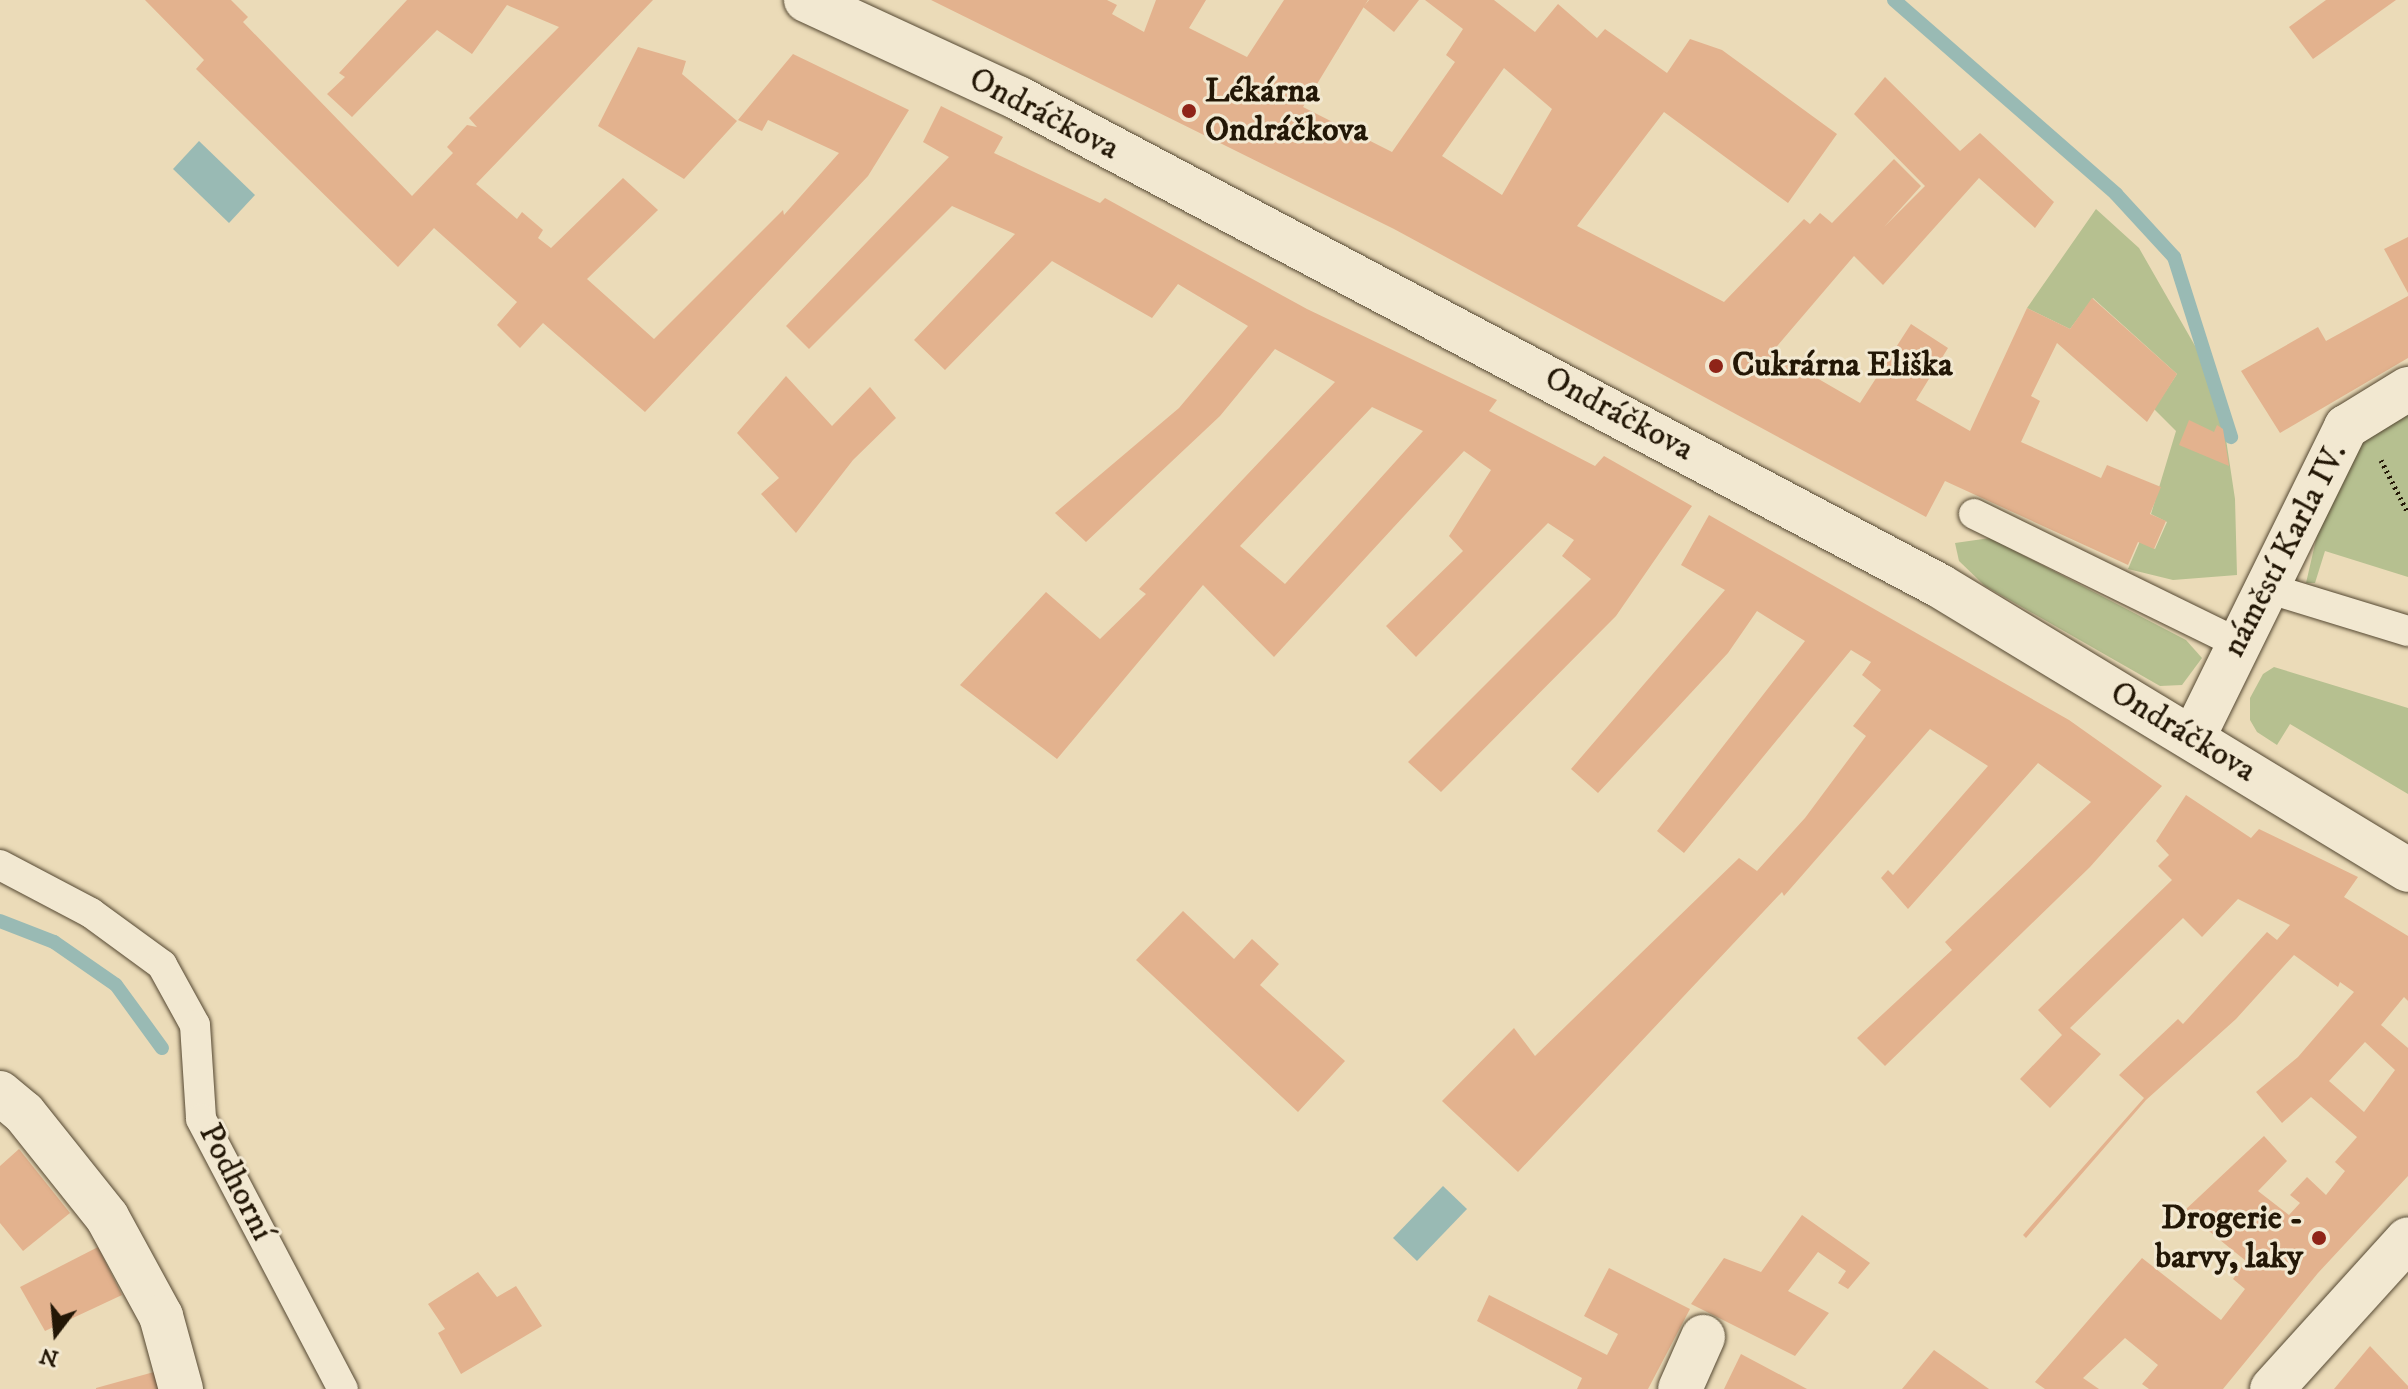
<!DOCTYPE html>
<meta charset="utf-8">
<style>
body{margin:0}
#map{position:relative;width:2408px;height:1389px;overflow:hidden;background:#ebdbb8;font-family:"IM FELL DW Pica",serif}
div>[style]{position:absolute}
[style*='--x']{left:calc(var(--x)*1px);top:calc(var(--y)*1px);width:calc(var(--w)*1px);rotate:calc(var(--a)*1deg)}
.green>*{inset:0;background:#b6c090}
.water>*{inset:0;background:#99bab4}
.stream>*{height:14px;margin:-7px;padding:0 7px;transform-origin:7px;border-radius:7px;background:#99bab4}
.building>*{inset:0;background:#e3b28e}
.path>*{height:5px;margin-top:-2.5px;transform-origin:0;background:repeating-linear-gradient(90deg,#231706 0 2px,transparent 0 6px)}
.roads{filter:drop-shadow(0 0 2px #554832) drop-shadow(0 0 2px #554832)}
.service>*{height:30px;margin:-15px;padding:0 15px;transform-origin:15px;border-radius:15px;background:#f2e8d1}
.minor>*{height:44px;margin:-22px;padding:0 22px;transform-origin:22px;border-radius:22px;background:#f2e8d1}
.tertiary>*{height:44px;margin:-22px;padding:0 22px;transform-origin:22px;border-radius:22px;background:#f2e8d1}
.dots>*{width:22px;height:22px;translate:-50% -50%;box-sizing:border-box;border:4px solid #f2e8d1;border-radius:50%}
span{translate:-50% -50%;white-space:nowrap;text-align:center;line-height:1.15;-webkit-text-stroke:6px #f2e8d1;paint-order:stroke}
.poi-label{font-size:34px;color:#231706;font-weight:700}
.left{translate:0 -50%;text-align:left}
.right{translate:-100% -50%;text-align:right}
.street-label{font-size:34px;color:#231706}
.north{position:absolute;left:16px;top:1293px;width:80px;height:80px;-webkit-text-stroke:6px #f2e8d1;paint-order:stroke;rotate:196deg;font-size:22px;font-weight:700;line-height:32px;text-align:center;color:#231706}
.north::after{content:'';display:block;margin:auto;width:28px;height:36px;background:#231706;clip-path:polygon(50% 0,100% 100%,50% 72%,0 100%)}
</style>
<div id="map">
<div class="green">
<div style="clip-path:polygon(2096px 209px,2139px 248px,2218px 386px,2235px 499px,2237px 575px,2173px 580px,2128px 569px,2140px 541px,2155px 549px,2167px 522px,2151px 514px,2176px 431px,2154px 409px,2177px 374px,2093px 298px,2070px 329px,2027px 308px)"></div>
<div style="clip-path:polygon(2408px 404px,2408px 577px,2325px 551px,2315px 583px,2306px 583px,2318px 531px,2359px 435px)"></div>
<div style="clip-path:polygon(1990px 538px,2186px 640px,2202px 658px,2182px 685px,2160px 686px,1985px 586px,1959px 561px,1955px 543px)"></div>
<div style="clip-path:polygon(2274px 667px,2408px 708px,2408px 794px,2290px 724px,2277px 745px,2257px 732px,2250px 720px,2250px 698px,2263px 674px)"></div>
</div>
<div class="water">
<div style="clip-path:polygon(199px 141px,255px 195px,229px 223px,173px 169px)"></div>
<div style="clip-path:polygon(1443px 1186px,1467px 1209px,1417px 1261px,1393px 1238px)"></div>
</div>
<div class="stream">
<div style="--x:1894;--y:0;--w:295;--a:41.1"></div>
<div style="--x:2116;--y:194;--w:86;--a:47.4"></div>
<div style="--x:2174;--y:257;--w:189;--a:72.4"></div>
<div style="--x:0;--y:921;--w:58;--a:21.3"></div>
<div style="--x:54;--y:942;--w:75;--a:34.7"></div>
<div style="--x:116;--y:985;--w:78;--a:53.9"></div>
</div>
<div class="building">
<div style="clip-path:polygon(145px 0,231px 0,248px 17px,243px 22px,412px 196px,453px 153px,447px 147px,467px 125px,477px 127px,469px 118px,559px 27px,507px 5px,472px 54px,437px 30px,352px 117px,327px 94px,345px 77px,339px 73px,407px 0,653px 0,476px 184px,517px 219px,522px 212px,543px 230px,538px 238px,551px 248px,623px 178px,658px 210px,587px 279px,654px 339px,783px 210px,784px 215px,839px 153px,768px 120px,762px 131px,738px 120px,793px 54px,909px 110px,868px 176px,645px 412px,543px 323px,520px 348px,497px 325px,517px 302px,434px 228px,398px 267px,196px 69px,204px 60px)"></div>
<div style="clip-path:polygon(evenodd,931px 0,1107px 0,1117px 5px,1112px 14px,1144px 32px,1156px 0,1206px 0,1189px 28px,1247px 57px,1284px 0,1368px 0,1303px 107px,1392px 152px,1455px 62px,1446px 55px,1463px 29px,1425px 0,1494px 0,1535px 32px,1558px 4px,1597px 38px,1605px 29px,1667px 73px,1690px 39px,1722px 50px,1837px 134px,1788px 203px,1664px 112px,1577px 226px,1724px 302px,1804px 219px,1810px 224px,1820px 213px,1832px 223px,1894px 159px,1921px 186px,1884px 227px,1925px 186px,1854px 114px,1885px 77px,1960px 151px,1980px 133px,2054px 202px,2035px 228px,1979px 178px,1883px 285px,1854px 256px,1772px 352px,1860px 403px,1911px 324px,1948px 348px,1916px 400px,1970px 431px,2027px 308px,2070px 329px,2092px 298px,2177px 374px,2147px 422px,2057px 343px,2031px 396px,2040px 401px,2021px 442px,2101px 478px,2107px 465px,2161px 487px,2150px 514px,2166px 521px,2154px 549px,2138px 542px,2128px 565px,1945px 481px,1926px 517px,1394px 229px,931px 0,1504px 68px,1552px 109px,1502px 195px,1442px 156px,1504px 68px)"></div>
<div style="clip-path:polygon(1369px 0,1419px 0,1394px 32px,1363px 7px)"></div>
<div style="clip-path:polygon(2326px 0,2396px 0,2313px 59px,2289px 27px)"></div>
<div style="clip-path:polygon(638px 47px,686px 61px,682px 74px,737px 121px,684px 179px,598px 126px)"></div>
<div style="clip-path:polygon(evenodd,941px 106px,1003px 137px,994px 153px,1100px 203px,1105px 198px,1307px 309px,1497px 400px,1489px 411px,1595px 466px,1604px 456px,1692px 506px,1616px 616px,1441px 792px,1408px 762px,1591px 579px,1562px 556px,1574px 540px,1548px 523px,1416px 657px,1386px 626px,1463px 551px,1449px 536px,1491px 470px,1464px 451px,1274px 657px,1203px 585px,1057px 759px,960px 685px,1046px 592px,1100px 639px,1146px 594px,1139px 589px,1335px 382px,1275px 349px,1220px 416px,1086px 542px,1055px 513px,1179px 408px,1248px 326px,1178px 284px,1152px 318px,1052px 261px,945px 370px,914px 340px,1015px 234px,952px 206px,809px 349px,786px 326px,949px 157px,923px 142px,941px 106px,1372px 407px,1423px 431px,1285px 584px,1240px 546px,1372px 407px)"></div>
<div style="clip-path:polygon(2408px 237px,2408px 293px,2384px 249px)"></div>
<div style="clip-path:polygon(2408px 296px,2408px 358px,2280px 433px,2241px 371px,2318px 327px,2326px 341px)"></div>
<div style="clip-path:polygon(786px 376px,832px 426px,870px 387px,896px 418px,853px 460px,796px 533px,761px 494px,779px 478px,737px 433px)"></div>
<div style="clip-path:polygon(2189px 420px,2214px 432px,2217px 425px,2223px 429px,2229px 466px,2179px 445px)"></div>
<div style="clip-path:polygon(1709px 515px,2069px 720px,2162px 786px,2090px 867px,1885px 1066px,1857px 1038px,1952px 950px,1945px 942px,2091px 802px,2038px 763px,1908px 909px,1881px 878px,1888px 870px,1893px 875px,1988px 766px,1930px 729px,1784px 896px,1782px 892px,1518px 1172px,1442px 1101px,1514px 1028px,1535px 1056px,1739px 858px,1757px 871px,1805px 818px,1866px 736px,1853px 726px,1881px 690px,1862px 675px,1871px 662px,1851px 650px,1684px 853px,1657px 831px,1805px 641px,1757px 611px,1728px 653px,1598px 793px,1571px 769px,1725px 590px,1681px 565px)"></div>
<div style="clip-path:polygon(evenodd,2186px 795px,2251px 838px,2259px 829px,2358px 877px,2344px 897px,2408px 936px,2408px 1001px,2404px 997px,2381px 1025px,2408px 1048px,2408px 1176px,2318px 1273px,2223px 1389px,2149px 1389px,2142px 1384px,2158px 1365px,2125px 1338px,2083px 1378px,2099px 1389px,2045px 1389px,2035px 1382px,2142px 1258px,2221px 1320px,2245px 1289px,2233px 1279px,2246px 1261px,2184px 1211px,2264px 1136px,2287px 1161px,2258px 1191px,2289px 1215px,2300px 1203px,2290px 1195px,2307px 1177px,2326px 1195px,2345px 1171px,2335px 1162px,2357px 1137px,2311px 1097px,2282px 1123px,2256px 1092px,2298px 1057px,2354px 992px,2340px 982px,2338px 987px,2294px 955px,2236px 1019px,2146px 1100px,2026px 1238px,2023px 1235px,2144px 1098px,2119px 1075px,2178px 1019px,2183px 1024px,2267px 932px,2277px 940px,2290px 925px,2238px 899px,2202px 937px,2183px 918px,2070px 1028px,2101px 1054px,2050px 1108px,2020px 1079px,2062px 1035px,2038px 1010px,2172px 880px,2158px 866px,2169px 855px,2156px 841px,2186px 795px,2365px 1042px,2395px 1070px,2364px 1112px,2329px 1081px,2365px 1042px)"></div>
<div style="clip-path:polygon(1183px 911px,1234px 959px,1252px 939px,1279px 964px,1260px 985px,1345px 1061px,1298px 1112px,1136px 960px)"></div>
<div style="clip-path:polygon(19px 1149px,70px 1213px,23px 1251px,0 1223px,0 1166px)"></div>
<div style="clip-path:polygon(1802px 1215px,1870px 1263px,1848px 1289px,1838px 1283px,1846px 1271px,1818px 1252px,1788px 1291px,1829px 1313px,1795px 1356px,1691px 1304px,1724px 1258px,1761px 1272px)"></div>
<div style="clip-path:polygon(98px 1247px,122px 1295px,45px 1331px,20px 1287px)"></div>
<div style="clip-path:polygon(1609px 1268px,1690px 1309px,1648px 1389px,1577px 1389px,1582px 1378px,1477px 1321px,1489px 1295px,1607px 1355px,1618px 1334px,1584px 1316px)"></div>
<div style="clip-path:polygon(478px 1272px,497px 1297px,516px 1286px,542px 1326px,461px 1374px,438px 1333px,445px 1329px,428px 1304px)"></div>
<div style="clip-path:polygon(2370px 1346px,2408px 1386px,2408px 1389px,2334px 1389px)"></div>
<div style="clip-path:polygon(1934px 1350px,1989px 1389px,1902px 1389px)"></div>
<div style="clip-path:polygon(1741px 1354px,1807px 1389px,1724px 1389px)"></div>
<div style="clip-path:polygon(154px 1372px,158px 1389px,96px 1389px,96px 1388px)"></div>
</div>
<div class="path">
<div style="--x:2381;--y:460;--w:59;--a:63"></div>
</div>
<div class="roads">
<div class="service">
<div style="--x:1974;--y:514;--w:293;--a:26.1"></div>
<div style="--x:2264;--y:587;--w:151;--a:17"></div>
<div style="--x:0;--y:865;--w:103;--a:27.8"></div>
<div style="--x:91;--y:913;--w:88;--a:36.2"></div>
<div style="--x:162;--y:965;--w:68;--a:61.2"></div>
<div style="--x:195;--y:1025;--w:94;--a:86.3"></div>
<div style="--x:201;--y:1119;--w:305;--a:62.3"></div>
</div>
<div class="minor">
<div style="--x:806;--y:0;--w:234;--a:24.8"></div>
<div style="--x:1018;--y:98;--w:1043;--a:27.89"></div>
<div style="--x:1940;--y:586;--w:547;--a:31.25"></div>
<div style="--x:2193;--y:738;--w:347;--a:-63.8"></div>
<div style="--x:2346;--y:427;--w:73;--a:-31.5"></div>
<div style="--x:0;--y:1093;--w:31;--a:40"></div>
<div style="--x:24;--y:1113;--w:133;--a:51.4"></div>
<div style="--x:107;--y:1217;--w:113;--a:61.4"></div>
<div style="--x:161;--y:1316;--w:76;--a:74.7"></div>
<div style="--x:1680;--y:1389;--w:57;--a:-66.1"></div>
</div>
<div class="tertiary">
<div style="--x:2272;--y:1389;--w:202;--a:-47.8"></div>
</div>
</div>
<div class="dots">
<div style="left:1189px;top:111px;background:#8f2418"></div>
<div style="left:1716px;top:366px;background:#8f2418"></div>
<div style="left:2319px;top:1238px;background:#8f2418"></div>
</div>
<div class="poi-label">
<span class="left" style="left:1205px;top:111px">Lékárna<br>Ondráčkova</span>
<span class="left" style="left:1732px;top:366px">Cukrárna Eliška</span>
<span class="right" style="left:2303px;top:1238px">Drogerie -<br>barvy, laky</span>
</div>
<div class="street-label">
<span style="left:1044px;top:114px;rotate:27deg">Ondráčkova</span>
<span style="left:1619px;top:414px;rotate:28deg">Ondráčkova</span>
<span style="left:2285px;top:550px;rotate:-63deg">náměstí Karla IV.</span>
<span style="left:2183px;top:732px;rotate:31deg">Ondráčkova</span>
<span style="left:236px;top:1182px;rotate:63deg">Podhorní</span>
</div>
<div class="north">N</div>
</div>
